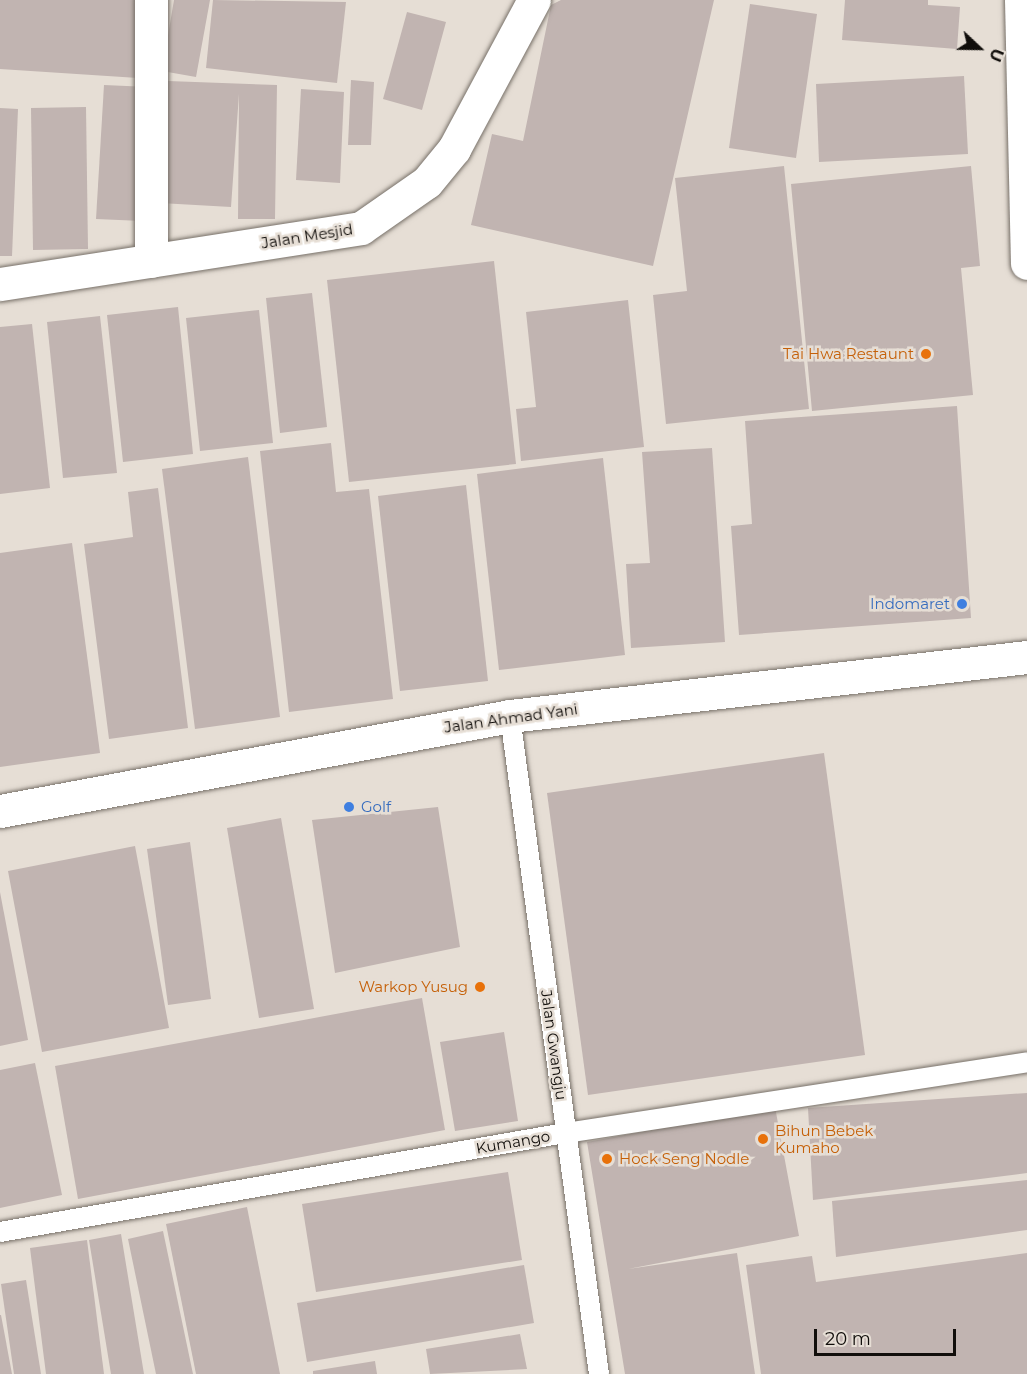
<!DOCTYPE html>
<style>
body{margin:0}
#map{position:relative;width:1027px;height:1374px;overflow:hidden;background:#e6ded5;font-family:Montserrat,sans-serif}
div>[style]{position:absolute}
[style*='--x']{left:calc(var(--x)*1px);top:calc(var(--y)*1px);width:calc(var(--w)*1px);rotate:calc(var(--a)*1deg)}
.building>*{inset:0;background:#c1b4b1}
.roads{filter:drop-shadow(0 0 2px #777068) drop-shadow(0 0 2px #777068)}
.service>*{height:20px;margin:-10px;padding:0 10px;transform-origin:10px;border-radius:10px;background:#fff}
.minor>*{height:33px;margin:-16.5px;padding:0 16.5px;transform-origin:16.5px;border-radius:16.5px;background:#fff}
.secondary>*{height:33px;margin:-16.5px;padding:0 16.5px;transform-origin:16.5px;border-radius:16.5px;background:#fff}
.primary>*{height:33px;margin:-16.5px;padding:0 16.5px;transform-origin:16.5px;border-radius:16.5px;background:#fff}
.dots>*{width:16px;height:16px;translate:-50% -50%;box-sizing:border-box;border:3px solid #e6ded5;border-radius:50%}
span{translate:-50% -50%;white-space:nowrap;text-align:center;line-height:1.15;-webkit-text-stroke:5px #e6ded5;paint-order:stroke}
.street-label{font-size:15px;color:#110e0b}
.food-label{font-size:15px;color:#c56008}
.right{translate:-100% -50%;text-align:right}
.left{translate:0 -50%;text-align:left}
.shop-label{font-size:15px;color:#366cbe}
.north{position:absolute;left:949px;top:18px;width:60px;height:60px;-webkit-text-stroke:4px #e6ded5;paint-order:stroke;rotate:112deg;font-size:16px;font-weight:700;line-height:24px;text-align:center;color:#110e0b}
.north::after{content:'';display:block;margin:auto;width:21px;height:27px;background:#110e0b;clip-path:polygon(50% 0,100% 100%,50% 72%,0 100%)}
.scale{position:absolute;left:814px;top:1329px;width:142px;height:27px;box-sizing:border-box;border:3px solid #110e0b;border-top:0;padding-left:8px;font-size:18px;line-height:21px;white-space:nowrap;color:#110e0b;-webkit-text-stroke:4px #e6ded5;paint-order:stroke}
</style>
<div id="map">
<div class="building">
<div style="clip-path:polygon(0 0,143px 0,138px 78px,0 69px)"></div>
<div style="clip-path:polygon(174px 0,210px 0,196px 77px,162px 71px)"></div>
<div style="clip-path:polygon(213px 0,346px 2px,337px 83px,206px 68px)"></div>
<div style="clip-path:polygon(561px 0,714px 0,653px 266px,471px 225px,492px 134px,523px 141px,551px 5px)"></div>
<div style="clip-path:polygon(845px 0,928px 0,928px 5px,960px 7px,957px 49px,842px 40px)"></div>
<div style="clip-path:polygon(750px 4px,817px 14px,796px 158px,729px 148px)"></div>
<div style="clip-path:polygon(407px 12px,446px 22px,422px 110px,383px 99px)"></div>
<div style="clip-path:polygon(964px 76px,968px 154px,819px 162px,816px 84px)"></div>
<div style="clip-path:polygon(351px 80px,374px 82px,371px 145px,348px 145px)"></div>
<div style="clip-path:polygon(168px 81px,277px 85px,275px 219px,238px 219px,239px 94px,231px 207px,160px 203px)"></div>
<div style="clip-path:polygon(104px 85px,149px 87px,142px 221px,96px 219px)"></div>
<div style="clip-path:polygon(301px 89px,344px 92px,340px 183px,296px 180px)"></div>
<div style="clip-path:polygon(86px 107px,88px 249px,33px 250px,31px 108px)"></div>
<div style="clip-path:polygon(0 108px,18px 109px,12px 256px,0 256px)"></div>
<div style="clip-path:polygon(784px 166px,809px 409px,666px 424px,653px 295px,687px 291px,675px 178px)"></div>
<div style="clip-path:polygon(971px 166px,980px 266px,961px 268px,973px 395px,812px 411px,791px 184px)"></div>
<div style="clip-path:polygon(494px 261px,516px 464px,349px 482px,327px 280px)"></div>
<div style="clip-path:polygon(312px 293px,327px 427px,280px 433px,266px 298px)"></div>
<div style="clip-path:polygon(628px 300px,644px 447px,521px 461px,516px 409px,536px 407px,526px 312px)"></div>
<div style="clip-path:polygon(178px 307px,193px 454px,123px 462px,107px 315px)"></div>
<div style="clip-path:polygon(259px 310px,273px 443px,200px 451px,186px 318px)"></div>
<div style="clip-path:polygon(100px 316px,117px 473px,63px 478px,47px 322px)"></div>
<div style="clip-path:polygon(32px 324px,50px 488px,0 494px,0 327px)"></div>
<div style="clip-path:polygon(957px 406px,971px 618px,739px 635px,731px 526px,752px 524px,745px 421px)"></div>
<div style="clip-path:polygon(331px 443px,336px 492px,369px 489px,393px 699px,289px 712px,260px 451px)"></div>
<div style="clip-path:polygon(712px 448px,725px 642px,631px 648px,626px 564px,650px 563px,642px 452px)"></div>
<div style="clip-path:polygon(248px 457px,280px 717px,195px 729px,162px 469px)"></div>
<div style="clip-path:polygon(603px 458px,625px 655px,499px 670px,477px 474px)"></div>
<div style="clip-path:polygon(466px 485px,488px 681px,400px 691px,378px 496px)"></div>
<div style="clip-path:polygon(158px 488px,188px 728px,109px 739px,84px 544px,133px 537px,128px 492px)"></div>
<div style="clip-path:polygon(72px 543px,100px 753px,0 767px,0 553px)"></div>
<div style="clip-path:polygon(824px 753px,865px 1055px,588px 1095px,547px 793px)"></div>
<div style="clip-path:polygon(438px 807px,460px 947px,335px 973px,312px 820px)"></div>
<div style="clip-path:polygon(281px 818px,314px 1009px,259px 1018px,227px 828px)"></div>
<div style="clip-path:polygon(190px 842px,211px 999px,168px 1005px,147px 849px)"></div>
<div style="clip-path:polygon(135px 846px,169px 1028px,42px 1052px,8px 871px)"></div>
<div style="clip-path:polygon(0 892px,28px 1040px,0 1046px)"></div>
<div style="clip-path:polygon(422px 998px,445px 1130px,78px 1199px,55px 1066px)"></div>
<div style="clip-path:polygon(504px 1032px,518px 1121px,455px 1131px,440px 1042px)"></div>
<div style="clip-path:polygon(35px 1063px,62px 1195px,0 1208px,0 1070px)"></div>
<div style="clip-path:polygon(1027px 1093px,1027px 1173px,813px 1200px,808px 1108px)"></div>
<div style="clip-path:polygon(775px 1107px,799px 1236px,628px 1269px,737px 1253px,755px 1374px,625px 1374px,587px 1142px)"></div>
<div style="clip-path:polygon(508px 1172px,522px 1260px,316px 1292px,302px 1204px)"></div>
<div style="clip-path:polygon(1027px 1180px,1027px 1230px,836px 1257px,832px 1201px)"></div>
<div style="clip-path:polygon(247px 1207px,280px 1374px,196px 1374px,166px 1224px)"></div>
<div style="clip-path:polygon(163px 1231px,193px 1374px,156px 1374px,128px 1239px)"></div>
<div style="clip-path:polygon(121px 1234px,144px 1374px,111px 1374px,89px 1240px)"></div>
<div style="clip-path:polygon(87px 1240px,104px 1374px,46px 1374px,30px 1248px)"></div>
<div style="clip-path:polygon(1027px 1253px,1027px 1374px,761px 1374px,746px 1265px,812px 1256px,816px 1282px)"></div>
<div style="clip-path:polygon(524px 1265px,534px 1323px,307px 1362px,297px 1303px)"></div>
<div style="clip-path:polygon(26px 1280px,41px 1374px,14px 1374px,1px 1284px)"></div>
<div style="clip-path:polygon(0 1315px,1px 1315px,12px 1374px,0 1374px)"></div>
<div style="clip-path:polygon(520px 1334px,527px 1369px,430px 1374px,426px 1349px)"></div>
<div style="clip-path:polygon(375px 1361px,377px 1374px,313px 1374px,313px 1371px)"></div>
</div>
<div class="roads">
<div class="service">
<div style="--x:510;--y:716;--w:664;--a:82.3"></div>
<div style="--x:0;--y:1232;--w:574;--a:-9.94"></div>
<div style="--x:565;--y:1133;--w:467;--a:-8.7"></div>
</div>
<div class="minor">
<div style="--x:151;--y:0;--w:261;--a:90"></div>
<div style="--x:0;--y:284;--w:365;--a:-8.8"></div>
<div style="--x:361;--y:228;--w:80;--a:-34.9"></div>
<div style="--x:427;--y:182;--w:43;--a:-50.7"></div>
<div style="--x:454;--y:149;--w:169;--a:-61.8"></div>
</div>
<div class="secondary">
<div style="--x:1021;--y:0;--w:263;--a:88.7"></div>
</div>
<div class="primary">
<div style="--x:0;--y:811;--w:519;--a:-10.55"></div>
<div style="--x:510;--y:716;--w:520;--a:-6.51"></div>
</div>
</div>
<div class="dots">
<div style="left:926px;top:354px;background:#e8710a"></div>
<div style="left:962px;top:604px;background:#3f7fe0"></div>
<div style="left:349px;top:807px;background:#3f7fe0"></div>
<div style="left:480px;top:987px;background:#e8710a"></div>
<div style="left:763px;top:1139px;background:#e8710a"></div>
<div style="left:607px;top:1159px;background:#e8710a"></div>
</div>
<div class="street-label">
<span style="left:307px;top:236px;rotate:-9deg">Jalan Mesjid</span>
<span style="left:511px;top:718px;rotate:-8deg">Jalan Ahmad Yani</span>
<span style="left:554px;top:1045px;rotate:82deg">Jalan Gwangju</span>
<span style="left:513px;top:1142px;rotate:-10deg">Kumango</span>
</div>
<div class="food-label">
<span class="right" style="left:914px;top:354px">Tai Hwa Restaunt</span>
<span class="right" style="left:468px;top:987px">Warkop Yusug</span>
<span class="left" style="left:775px;top:1139px">Bihun Bebek<br>Kumaho</span>
<span class="left" style="left:619px;top:1159px">Hock Seng Nodle</span>
</div>
<div class="shop-label">
<span class="right" style="left:950px;top:604px">Indomaret</span>
<span class="left" style="left:361px;top:807px">Golf</span>
</div>
<div class="north">U</div>
<div class="scale">20 m</div>
</div>
